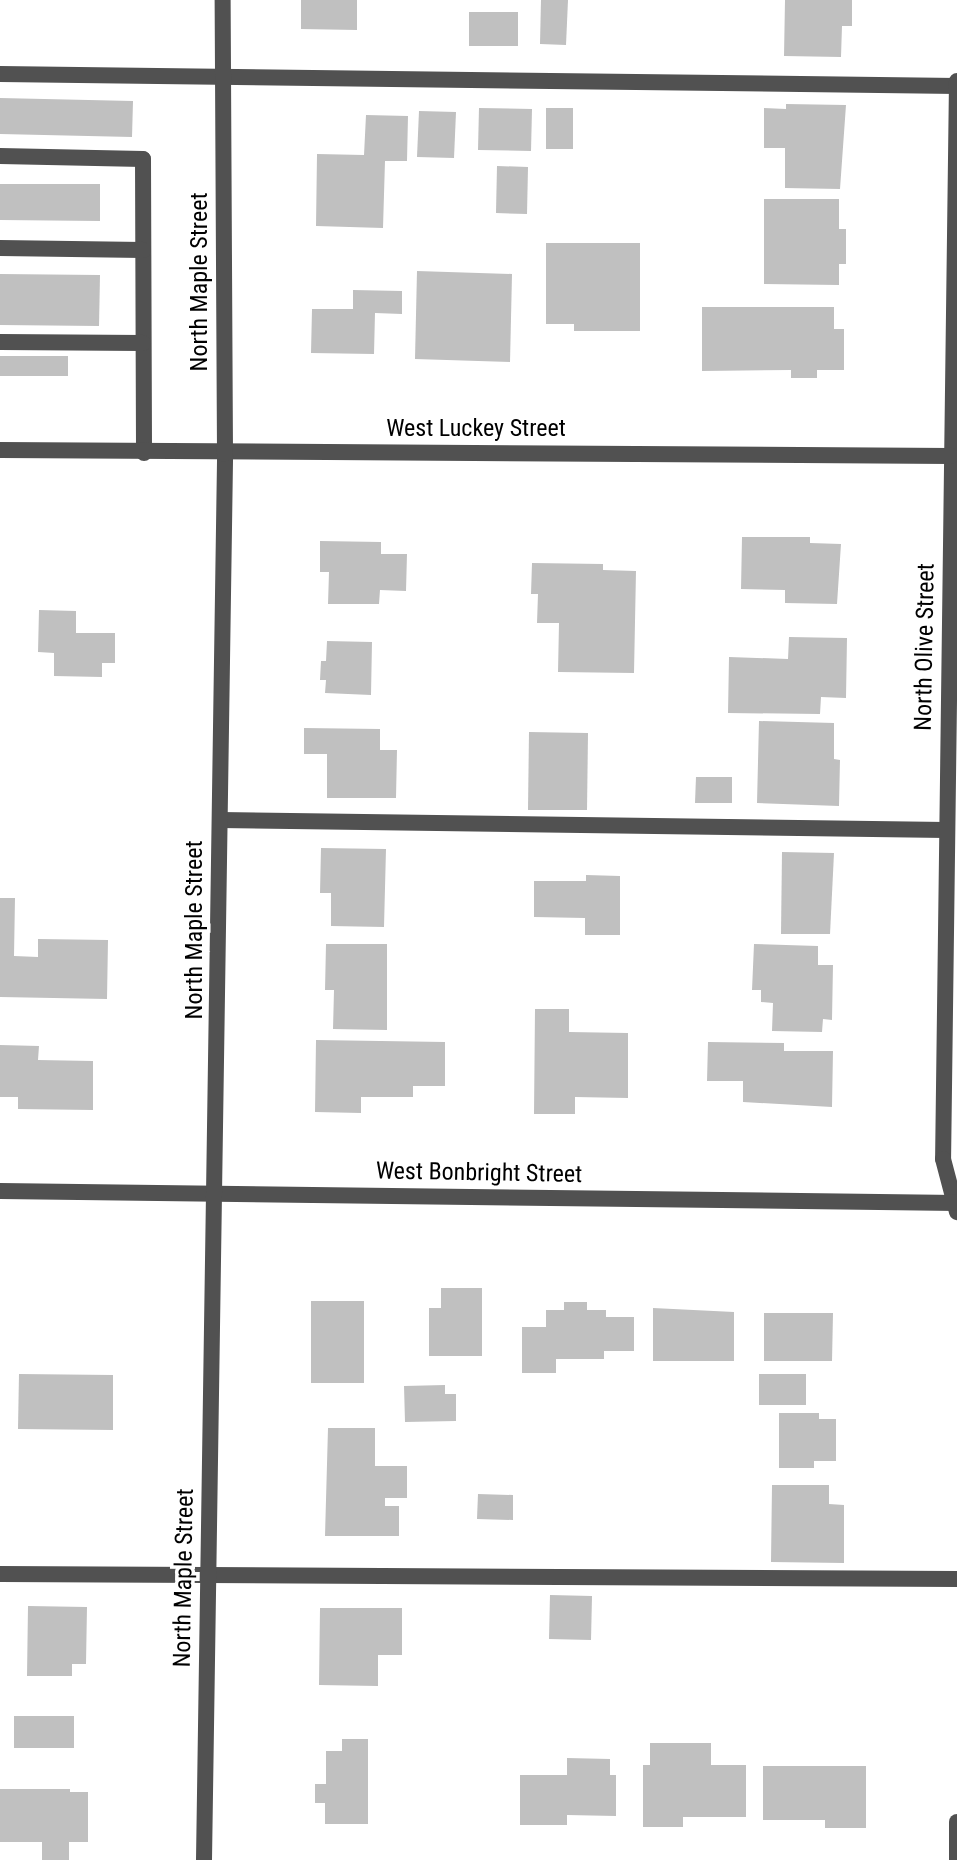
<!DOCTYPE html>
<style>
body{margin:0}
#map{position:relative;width:957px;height:1860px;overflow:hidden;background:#fff;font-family:"Roboto Condensed",sans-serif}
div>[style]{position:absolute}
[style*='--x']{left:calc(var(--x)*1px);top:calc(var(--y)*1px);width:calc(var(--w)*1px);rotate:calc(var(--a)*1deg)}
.building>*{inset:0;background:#c0c0c0}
.service>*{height:16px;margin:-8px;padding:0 8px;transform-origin:8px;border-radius:8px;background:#515151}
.minor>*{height:16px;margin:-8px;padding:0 8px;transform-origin:8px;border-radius:8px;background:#515151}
span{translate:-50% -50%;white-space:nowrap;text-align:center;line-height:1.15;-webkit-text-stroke:7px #fff;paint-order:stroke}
.street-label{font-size:24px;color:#000}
</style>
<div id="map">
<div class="building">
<div style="clip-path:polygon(301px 0,357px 0,357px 30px,301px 29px)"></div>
<div style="clip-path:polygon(541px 0,568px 0,566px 45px,540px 44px)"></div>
<div style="clip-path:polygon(785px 0,852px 0,852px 26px,842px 26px,841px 57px,784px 56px)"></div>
<div style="clip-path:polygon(469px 12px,518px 12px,518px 46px,469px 46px)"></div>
<div style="clip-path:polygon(0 98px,133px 101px,132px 137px,0 134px)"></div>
<div style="clip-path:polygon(786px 104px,846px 105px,840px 189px,785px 188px,785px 148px,764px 148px,764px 108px,786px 109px)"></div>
<div style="clip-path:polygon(479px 108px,532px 109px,531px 151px,478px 150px)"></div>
<div style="clip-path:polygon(546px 108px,573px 108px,573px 149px,546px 149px)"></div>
<div style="clip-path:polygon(419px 111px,456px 112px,454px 158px,417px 157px)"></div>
<div style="clip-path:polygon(366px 115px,408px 116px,407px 161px,385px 161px,383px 228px,316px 226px,317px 154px,364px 155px)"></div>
<div style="clip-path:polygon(497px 166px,528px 167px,527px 214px,496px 213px)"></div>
<div style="clip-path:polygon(0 184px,100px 184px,100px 221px,0 220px)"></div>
<div style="clip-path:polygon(764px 199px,839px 199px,839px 229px,846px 229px,846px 264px,839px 264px,839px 285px,764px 284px)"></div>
<div style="clip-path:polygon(546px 243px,640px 243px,640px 331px,574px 331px,574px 324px,546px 324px)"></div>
<div style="clip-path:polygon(417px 271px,512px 274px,510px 362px,415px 359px)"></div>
<div style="clip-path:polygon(0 274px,100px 275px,99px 326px,0 325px)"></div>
<div style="clip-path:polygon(353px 290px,402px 291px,402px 314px,375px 313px,374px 354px,311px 353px,312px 309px,353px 309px)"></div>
<div style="clip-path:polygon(702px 307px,834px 307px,834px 329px,844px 329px,844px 370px,817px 370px,817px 378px,791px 378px,791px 370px,702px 371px)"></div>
<div style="clip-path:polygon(0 356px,68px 356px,68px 376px,0 376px)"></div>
<div style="clip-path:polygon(742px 537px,810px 537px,810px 543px,841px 544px,837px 604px,785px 603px,785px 590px,741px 589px)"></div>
<div style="clip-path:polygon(320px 541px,381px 542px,381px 554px,407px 554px,406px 591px,380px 590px,379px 604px,328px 604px,329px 572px,320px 572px)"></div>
<div style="clip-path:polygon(532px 563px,603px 564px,603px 570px,636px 571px,634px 673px,558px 672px,559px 623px,537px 623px,538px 594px,531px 594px)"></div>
<div style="clip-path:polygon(39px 610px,76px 611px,76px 633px,115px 633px,115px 663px,102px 663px,102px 677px,54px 676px,54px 653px,38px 652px)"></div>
<div style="clip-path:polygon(789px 637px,847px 638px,846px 698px,821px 697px,820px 714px,728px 713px,729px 657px,788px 659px)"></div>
<div style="clip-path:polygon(327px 641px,372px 642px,371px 695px,325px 693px,326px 680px,320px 680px,321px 661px,326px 661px)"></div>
<div style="clip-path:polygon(759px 721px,834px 723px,834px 759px,840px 760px,839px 806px,757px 803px)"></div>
<div style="clip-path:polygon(304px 728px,380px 729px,380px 750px,397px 750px,396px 798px,327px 798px,327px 754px,304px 754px)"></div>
<div style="clip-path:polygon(529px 732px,588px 733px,587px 810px,528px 810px)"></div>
<div style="clip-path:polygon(696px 777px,732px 777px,732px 803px,695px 803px)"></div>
<div style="clip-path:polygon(321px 848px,386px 849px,384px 927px,331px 926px,331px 893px,320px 893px)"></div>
<div style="clip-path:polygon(782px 852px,834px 853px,830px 934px,781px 934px)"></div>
<div style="clip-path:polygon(586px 875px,620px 876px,620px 935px,585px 935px,585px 918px,534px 917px,534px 881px,586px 881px)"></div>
<div style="clip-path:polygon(0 898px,15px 898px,14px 956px,38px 957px,38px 939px,108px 940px,107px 999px,0 997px)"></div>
<div style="clip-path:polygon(326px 944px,387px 944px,387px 1030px,333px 1029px,334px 990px,325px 990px)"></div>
<div style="clip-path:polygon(754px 944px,818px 946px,818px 965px,833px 965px,832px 1020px,823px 1019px,822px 1032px,772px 1031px,773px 1003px,761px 1002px,761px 990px,752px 990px)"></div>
<div style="clip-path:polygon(535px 1009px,569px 1009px,569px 1032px,628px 1033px,628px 1098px,575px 1097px,575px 1114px,534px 1114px)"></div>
<div style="clip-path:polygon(316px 1040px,445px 1042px,445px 1086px,413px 1086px,413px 1097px,361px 1097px,361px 1113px,315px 1112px)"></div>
<div style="clip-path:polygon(708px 1042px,784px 1043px,784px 1051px,833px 1051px,832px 1107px,743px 1102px,743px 1081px,707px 1081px)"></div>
<div style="clip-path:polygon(0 1045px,39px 1046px,38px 1060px,93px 1061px,93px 1110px,18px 1109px,18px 1097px,0 1097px)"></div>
<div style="clip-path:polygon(441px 1288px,482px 1288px,482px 1356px,429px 1356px,429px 1308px,441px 1308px)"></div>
<div style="clip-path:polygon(311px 1301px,364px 1301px,364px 1383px,311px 1383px)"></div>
<div style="clip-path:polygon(564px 1302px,587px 1302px,587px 1310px,606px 1310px,606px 1317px,634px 1317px,634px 1351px,604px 1351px,604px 1359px,556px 1359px,556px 1373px,522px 1373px,522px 1327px,546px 1327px,546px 1310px,564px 1310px)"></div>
<div style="clip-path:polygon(653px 1308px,734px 1312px,734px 1361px,653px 1361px)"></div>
<div style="clip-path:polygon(764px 1313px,833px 1313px,832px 1361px,764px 1361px)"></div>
<div style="clip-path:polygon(19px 1374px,113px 1375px,113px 1430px,18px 1429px)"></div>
<div style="clip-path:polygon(759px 1374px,806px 1374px,806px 1405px,759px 1405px)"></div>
<div style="clip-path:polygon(445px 1385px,445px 1394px,456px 1394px,456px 1421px,405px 1422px,404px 1386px)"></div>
<div style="clip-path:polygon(779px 1413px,819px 1413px,819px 1419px,836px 1419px,836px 1461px,814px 1461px,814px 1468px,779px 1468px)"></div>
<div style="clip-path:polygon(328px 1428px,375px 1428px,375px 1466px,407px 1466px,407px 1498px,385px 1498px,385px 1506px,399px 1506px,399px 1536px,325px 1536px)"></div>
<div style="clip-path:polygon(772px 1485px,829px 1485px,829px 1504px,844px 1505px,844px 1563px,771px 1562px)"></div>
<div style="clip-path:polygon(478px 1494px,513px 1495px,513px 1520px,477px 1519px)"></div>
<div style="clip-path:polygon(550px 1595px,592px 1596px,591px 1640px,549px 1639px)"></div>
<div style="clip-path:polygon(28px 1606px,87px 1607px,86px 1664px,72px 1664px,72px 1676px,27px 1676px)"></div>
<div style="clip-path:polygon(320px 1608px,402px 1608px,402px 1655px,378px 1655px,378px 1686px,319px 1685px)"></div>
<div style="clip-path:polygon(14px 1716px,74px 1716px,74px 1748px,14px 1748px)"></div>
<div style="clip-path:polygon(342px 1739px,368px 1739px,368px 1824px,325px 1824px,325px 1803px,315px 1803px,315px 1784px,326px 1784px,326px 1751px,342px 1751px)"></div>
<div style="clip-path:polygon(650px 1743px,711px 1743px,711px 1765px,746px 1765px,746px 1817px,683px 1817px,683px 1827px,643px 1827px,643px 1765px,650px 1765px)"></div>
<div style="clip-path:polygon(567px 1758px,610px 1759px,610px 1775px,616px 1775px,616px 1816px,567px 1815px,567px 1825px,520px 1825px,520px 1775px,567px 1775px)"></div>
<div style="clip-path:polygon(763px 1766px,866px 1766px,866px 1828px,825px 1828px,825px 1820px,763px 1820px)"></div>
<div style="clip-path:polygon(0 1789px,70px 1789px,70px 1792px,88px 1792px,88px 1842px,69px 1842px,69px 1860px,42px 1860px,42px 1842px,0 1842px)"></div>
</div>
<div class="service">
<div style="--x:0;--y:74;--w:957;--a:0.72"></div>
<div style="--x:0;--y:156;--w:143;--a:1.2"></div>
<div style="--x:143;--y:159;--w:294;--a:89.8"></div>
<div style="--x:0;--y:248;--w:143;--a:0.8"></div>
<div style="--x:0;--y:342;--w:143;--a:0.4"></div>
<div style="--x:220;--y:820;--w:726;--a:0.79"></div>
<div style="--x:0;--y:1574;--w:957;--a:0.3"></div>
</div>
<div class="minor">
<div style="--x:957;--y:81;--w:1078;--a:90.74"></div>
<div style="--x:943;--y:1159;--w:55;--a:75.2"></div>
<div style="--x:0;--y:450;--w:951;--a:0.36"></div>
<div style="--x:0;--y:1191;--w:957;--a:0.72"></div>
<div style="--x:204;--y:1860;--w:1406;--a:-89.14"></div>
<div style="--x:225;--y:454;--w:454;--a:-90.3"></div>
<div style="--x:957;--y:1860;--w:38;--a:-90"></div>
</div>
<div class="street-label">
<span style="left:200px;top:282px;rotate:-90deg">North Maple Street</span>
<span style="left:476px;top:429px">West Luckey Street</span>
<span style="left:925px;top:647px;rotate:-89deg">North Olive Street</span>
<span style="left:195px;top:930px;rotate:-90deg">North Maple Street</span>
<span style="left:479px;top:1173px;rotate:1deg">West Bonbright Street</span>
<span style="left:184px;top:1578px;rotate:-89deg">North Maple Street</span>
</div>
</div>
